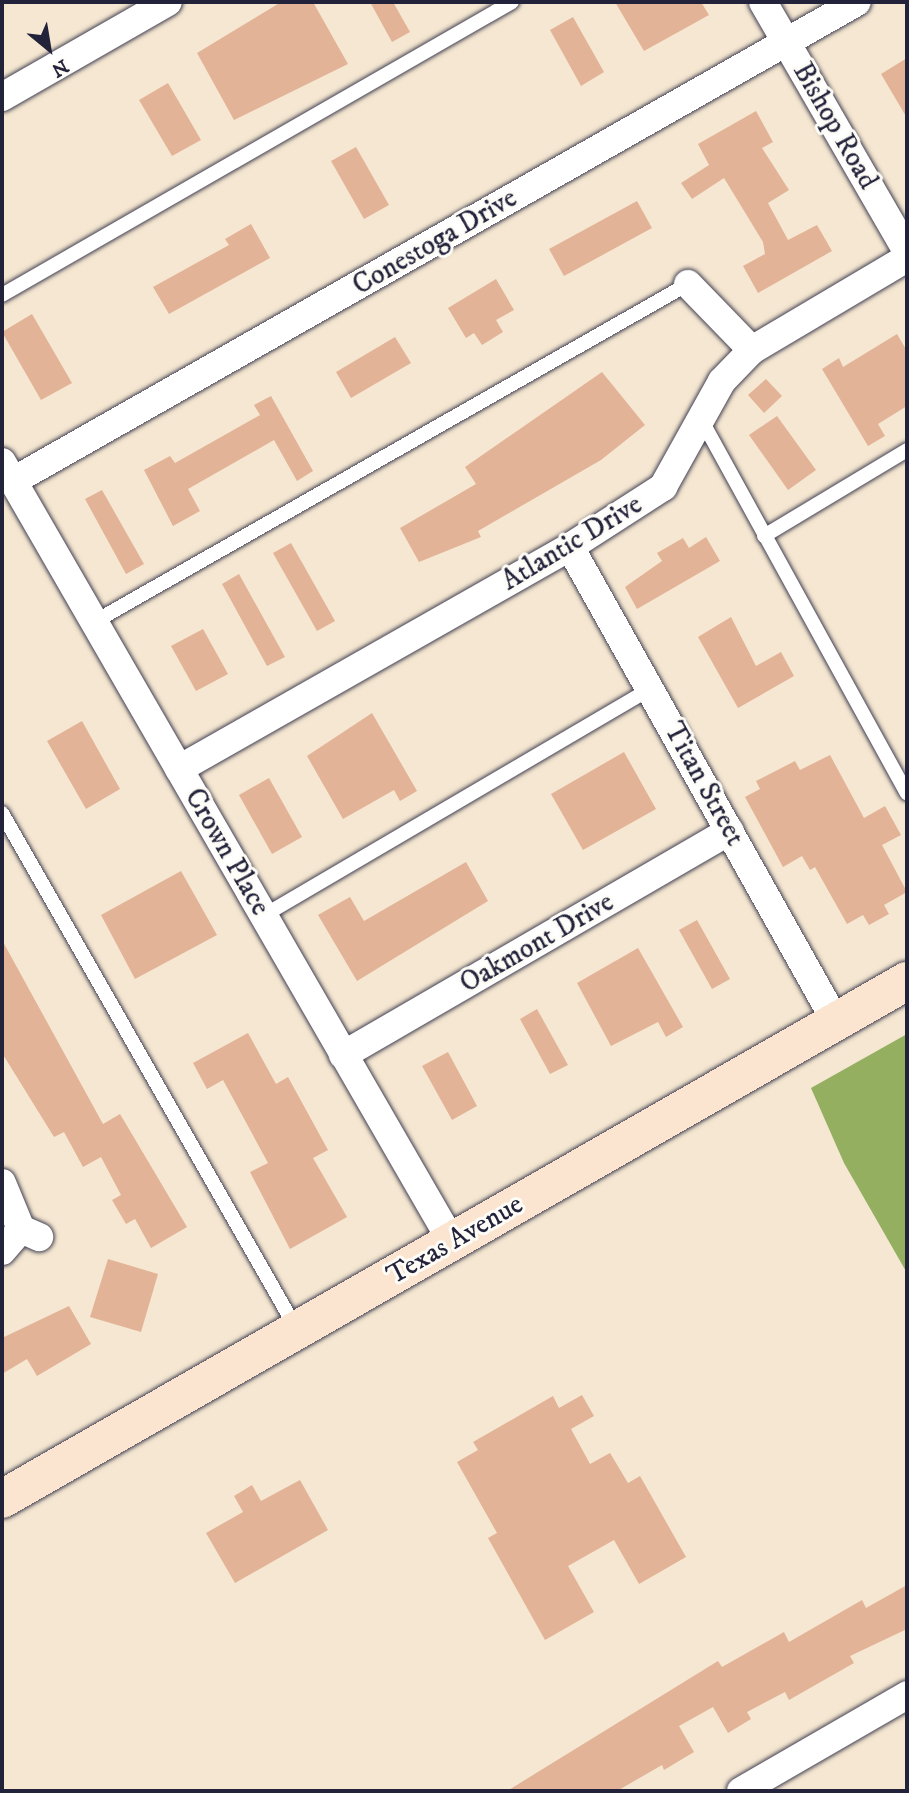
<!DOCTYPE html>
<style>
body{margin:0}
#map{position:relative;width:909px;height:1793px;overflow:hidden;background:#f5e7d1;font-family:"IM FELL DW Pica",serif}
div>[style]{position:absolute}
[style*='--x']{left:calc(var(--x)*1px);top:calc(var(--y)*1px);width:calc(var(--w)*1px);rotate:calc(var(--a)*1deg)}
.forest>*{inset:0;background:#95af61}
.building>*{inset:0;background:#e3b397}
.roads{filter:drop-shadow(0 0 2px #424052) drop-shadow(0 0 2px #424052)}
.lane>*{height:14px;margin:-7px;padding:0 7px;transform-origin:7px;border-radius:7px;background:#fff}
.street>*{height:28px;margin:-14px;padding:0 14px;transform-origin:14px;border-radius:14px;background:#fff}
.secondary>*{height:38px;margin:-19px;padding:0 19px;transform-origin:19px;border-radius:19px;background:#fce5d0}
span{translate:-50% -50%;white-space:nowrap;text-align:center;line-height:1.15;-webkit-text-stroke:6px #fdfcf7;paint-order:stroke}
.street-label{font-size:28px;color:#22223b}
.frame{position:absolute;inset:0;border:4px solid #22223b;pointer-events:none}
.north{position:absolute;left:14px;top:14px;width:70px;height:70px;-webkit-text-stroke:5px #fdfcf7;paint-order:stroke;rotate:150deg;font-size:19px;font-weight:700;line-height:28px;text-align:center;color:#22223b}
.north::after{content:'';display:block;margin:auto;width:24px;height:32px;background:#22223b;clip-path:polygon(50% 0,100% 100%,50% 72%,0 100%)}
</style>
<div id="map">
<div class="forest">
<div style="clip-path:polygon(907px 1034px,907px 1273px,844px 1163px,811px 1088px)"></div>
</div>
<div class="building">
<div style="clip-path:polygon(281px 2px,313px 2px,348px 64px,234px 120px,197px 53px)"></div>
<div style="clip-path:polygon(370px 2px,393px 2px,410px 32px,392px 42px)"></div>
<div style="clip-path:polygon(615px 2px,701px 2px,709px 15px,644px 51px)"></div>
<div style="clip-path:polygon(573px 17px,604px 72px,581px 86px,550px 30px)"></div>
<div style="clip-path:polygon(907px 58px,907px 118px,881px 74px)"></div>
<div style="clip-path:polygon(168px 83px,201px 140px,172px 156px,139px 100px)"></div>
<div style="clip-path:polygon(756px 111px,773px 142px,762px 148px,789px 190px,768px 203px,788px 240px,817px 225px,832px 251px,758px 293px,743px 266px,765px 254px,763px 242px,724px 178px,692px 199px,681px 183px,709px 165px,698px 144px)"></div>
<div style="clip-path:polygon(356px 147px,389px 205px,364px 219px,331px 161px)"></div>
<div style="clip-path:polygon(637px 201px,652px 228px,564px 276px,549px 249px)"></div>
<div style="clip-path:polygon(251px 224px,270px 258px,169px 314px,153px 287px,229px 245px,225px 239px)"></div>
<div style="clip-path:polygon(496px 279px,514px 310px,496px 320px,503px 332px,482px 345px,474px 333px,466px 338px,448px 308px)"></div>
<div style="clip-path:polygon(32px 314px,72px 383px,41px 400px,2px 332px)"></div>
<div style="clip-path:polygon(897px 334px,907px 351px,907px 406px,878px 424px,885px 436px,868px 446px,822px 369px,839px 358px,843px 367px)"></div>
<div style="clip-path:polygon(395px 337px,411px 363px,351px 398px,336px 372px)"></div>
<div style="clip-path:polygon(602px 372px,645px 425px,601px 460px,478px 531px,481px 537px,419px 562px,400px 528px,476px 484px,465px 467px)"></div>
<div style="clip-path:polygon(766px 379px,782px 396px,764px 413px,748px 395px)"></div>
<div style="clip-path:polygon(271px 396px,313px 471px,297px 481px,274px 440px,188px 489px,200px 511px,173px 526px,144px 470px,170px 456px,175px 463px,260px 415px,254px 405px)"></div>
<div style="clip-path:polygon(777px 416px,816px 470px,788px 490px,749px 435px)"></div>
<div style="clip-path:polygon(102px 490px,144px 564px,126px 574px,85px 499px)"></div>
<div style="clip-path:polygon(706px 537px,720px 561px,637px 609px,625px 587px,662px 561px,657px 553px,683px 538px,689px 548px)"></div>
<div style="clip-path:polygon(291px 543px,335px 621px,317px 631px,273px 553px)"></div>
<div style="clip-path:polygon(239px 574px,285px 657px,267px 666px,222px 584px)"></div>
<div style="clip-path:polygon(731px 617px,756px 666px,781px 652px,794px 676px,738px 708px,698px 637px)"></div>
<div style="clip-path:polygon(203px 629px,228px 674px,196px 691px,171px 646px)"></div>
<div style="clip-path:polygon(372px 713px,417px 791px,400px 801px,394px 790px,343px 819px,307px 756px)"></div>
<div style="clip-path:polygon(82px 721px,120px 789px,86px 809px,47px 741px)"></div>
<div style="clip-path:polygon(624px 752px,656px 809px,583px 850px,551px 794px)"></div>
<div style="clip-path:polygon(830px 755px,864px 818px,885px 806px,901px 835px,882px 845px,907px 892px,884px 905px,889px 914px,869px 925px,863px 915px,847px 924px,815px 867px,810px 870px,802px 856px,783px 867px,745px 797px,760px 789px,756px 781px,795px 761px,800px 770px)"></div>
<div style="clip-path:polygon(269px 778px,302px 837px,272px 854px,239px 795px)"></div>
<div style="clip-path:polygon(466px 862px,488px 901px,357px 981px,318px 915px,350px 897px,364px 921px)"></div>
<div style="clip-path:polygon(181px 871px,217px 935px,135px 979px,101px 915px)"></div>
<div style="clip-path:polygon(697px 920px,730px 979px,712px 989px,679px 930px)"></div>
<div style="clip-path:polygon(2px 940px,103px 1124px,120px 1114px,187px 1227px,151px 1248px,135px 1219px,126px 1224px,112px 1200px,121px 1195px,101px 1157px,83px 1167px,64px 1132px,54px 1137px,2px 1053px)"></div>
<div style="clip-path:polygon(638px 948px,683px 1027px,666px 1037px,658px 1022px,611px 1046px,577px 983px)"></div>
<div style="clip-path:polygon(537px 1009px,568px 1065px,550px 1074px,520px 1019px)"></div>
<div style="clip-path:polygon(248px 1033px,276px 1084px,288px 1077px,328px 1150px,313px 1158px,347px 1217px,290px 1249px,250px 1172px,268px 1163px,223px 1080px,207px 1089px,193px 1063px)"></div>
<div style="clip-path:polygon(448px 1052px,477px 1106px,452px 1120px,422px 1066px)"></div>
<div style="clip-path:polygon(108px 1259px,158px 1274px,141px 1332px,90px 1317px)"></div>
<div style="clip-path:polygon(69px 1306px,91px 1344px,37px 1376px,27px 1359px,2px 1374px,2px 1338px)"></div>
<div style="clip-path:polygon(582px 1395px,594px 1416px,571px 1429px,590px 1464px,610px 1453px,628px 1483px,640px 1476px,686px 1557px,639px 1584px,614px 1540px,568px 1566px,594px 1612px,545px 1640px,488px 1538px,497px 1533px,457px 1462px,478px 1450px,473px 1442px,553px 1396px,559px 1408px)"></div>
<div style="clip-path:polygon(300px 1480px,328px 1530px,235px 1583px,206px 1533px,243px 1512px,234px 1496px,252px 1485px,261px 1501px)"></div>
<div style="clip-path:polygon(907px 1585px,907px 1629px,850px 1656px,854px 1663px,789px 1700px,785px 1692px,747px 1712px,751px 1719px,728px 1733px,713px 1707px,679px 1726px,694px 1752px,664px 1770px,662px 1765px,617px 1791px,507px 1791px,718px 1661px,722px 1667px,784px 1632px,789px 1642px,862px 1600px,866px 1608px)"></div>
</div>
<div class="roads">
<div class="lane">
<div style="--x:2;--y:295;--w:588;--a:-29.88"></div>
<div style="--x:701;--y:419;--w:427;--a:61.2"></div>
<div style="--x:764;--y:536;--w:167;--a:-31"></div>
<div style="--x:94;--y:622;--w:683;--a:-29.64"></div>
<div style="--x:2;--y:813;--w:593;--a:60.28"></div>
<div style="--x:263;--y:916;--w:449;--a:-30.4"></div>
</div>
<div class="street">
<div style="--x:763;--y:2;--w:288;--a:60"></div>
<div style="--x:2;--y:97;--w:191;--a:-29.8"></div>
<div style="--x:688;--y:284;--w:92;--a:45.9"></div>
<div style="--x:2;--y:462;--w:900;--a:60.02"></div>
<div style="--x:13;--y:481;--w:970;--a:-29.58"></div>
<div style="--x:570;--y:547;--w:544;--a:60.75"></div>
<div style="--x:179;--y:769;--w:450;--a:-29.6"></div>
<div style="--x:570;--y:547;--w:111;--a:-32.8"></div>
<div style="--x:663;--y:487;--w:121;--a:-60.9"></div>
<div style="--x:722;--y:381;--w:43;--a:-45.9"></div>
<div style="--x:752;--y:350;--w:180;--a:-30.7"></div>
<div style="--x:343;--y:1055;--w:447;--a:-30.1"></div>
<div style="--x:2;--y:1183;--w:50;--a:67.6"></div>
<div style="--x:2;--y:1251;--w:29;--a:-49"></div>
<div style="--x:21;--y:1229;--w:20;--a:24"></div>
<div style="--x:741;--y:1791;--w:192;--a:-30"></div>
</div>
<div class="secondary">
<div style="--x:2;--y:1499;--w:1043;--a:-29.79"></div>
</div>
</div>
<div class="street-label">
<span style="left:835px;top:126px;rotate:60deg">Bishop Road</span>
<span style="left:435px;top:242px;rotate:-30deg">Conestoga Drive</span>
<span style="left:572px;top:543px;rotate:-31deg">Atlantic Drive</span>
<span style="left:704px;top:784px;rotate:61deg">Titan Street</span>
<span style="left:227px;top:852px;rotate:60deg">Crown Place</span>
<span style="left:537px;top:943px;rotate:-30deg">Oakmont Drive</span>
<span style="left:455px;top:1240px;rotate:-30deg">Texas Avenue</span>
</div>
<div class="frame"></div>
<div class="north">N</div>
</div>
